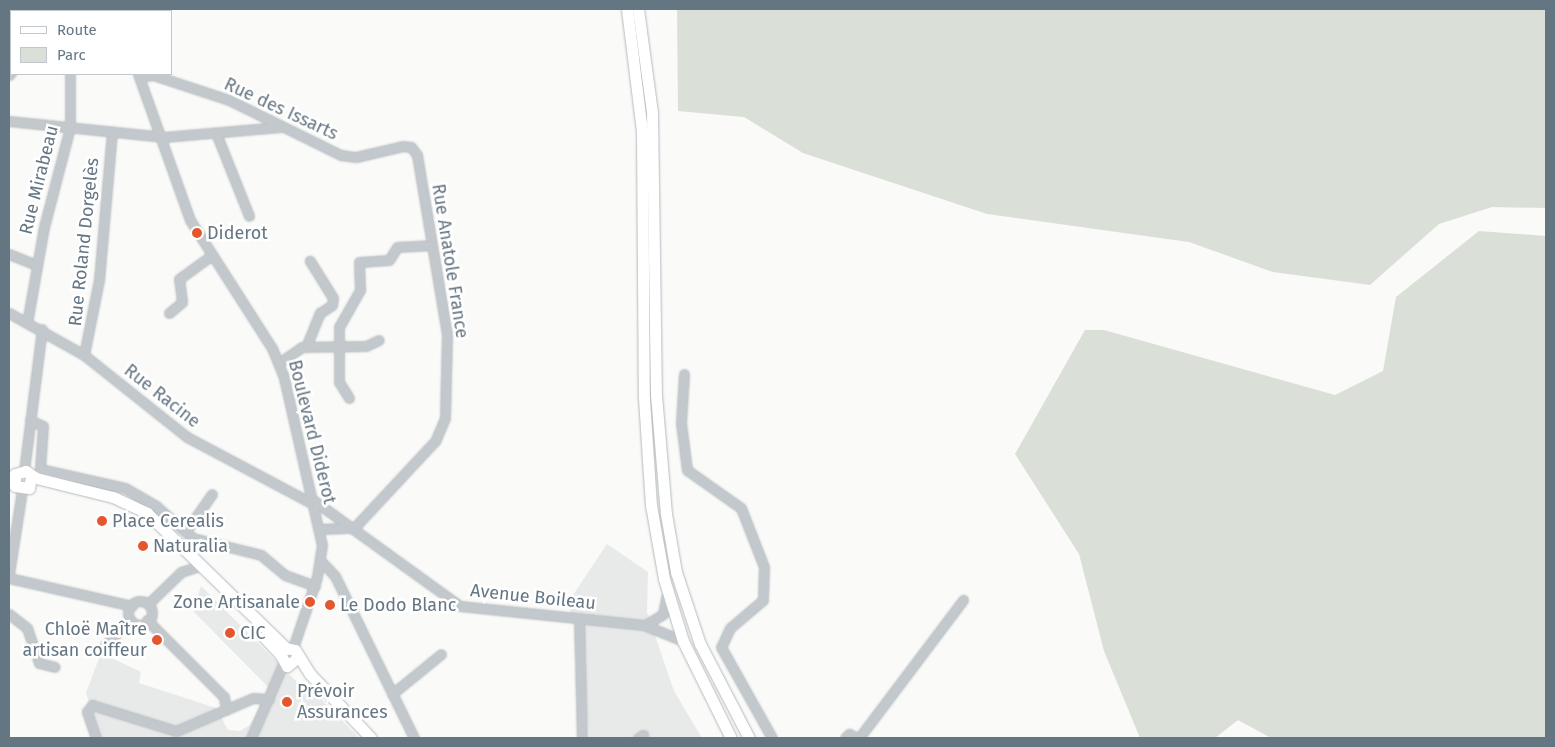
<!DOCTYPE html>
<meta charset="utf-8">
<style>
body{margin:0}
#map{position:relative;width:1555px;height:747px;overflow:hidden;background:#fafaf8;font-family:"Fira Sans",sans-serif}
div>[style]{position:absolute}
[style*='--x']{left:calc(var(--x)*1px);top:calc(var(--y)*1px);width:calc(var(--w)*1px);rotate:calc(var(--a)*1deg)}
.built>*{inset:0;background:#e8e9e9}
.green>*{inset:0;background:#dadfd7}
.roads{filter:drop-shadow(0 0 1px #b5babe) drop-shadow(0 0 1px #b5babe)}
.minor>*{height:9px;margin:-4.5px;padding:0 4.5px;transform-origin:4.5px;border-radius:4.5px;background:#c3c8cc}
.minor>.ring{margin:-4.5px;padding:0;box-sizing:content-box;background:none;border:9px solid #c3c8cc;border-radius:50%}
.major>*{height:11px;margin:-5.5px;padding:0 5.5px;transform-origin:5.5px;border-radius:5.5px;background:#fff}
.dots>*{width:14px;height:14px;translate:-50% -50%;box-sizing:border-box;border:2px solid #fff;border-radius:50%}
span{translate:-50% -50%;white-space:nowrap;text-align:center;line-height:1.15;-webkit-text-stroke:5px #fff;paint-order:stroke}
.street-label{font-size:18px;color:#657683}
.poi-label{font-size:18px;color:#657683}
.left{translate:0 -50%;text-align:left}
.right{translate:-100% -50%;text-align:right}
.frame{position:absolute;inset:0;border:10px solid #657683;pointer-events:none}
.legend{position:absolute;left:10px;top:10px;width:162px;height:65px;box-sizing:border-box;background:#fff;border:1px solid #c1c8cd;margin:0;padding:6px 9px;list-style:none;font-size:15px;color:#657683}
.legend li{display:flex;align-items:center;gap:10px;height:25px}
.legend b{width:25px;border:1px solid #c1c8cd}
</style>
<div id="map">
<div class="built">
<div style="clip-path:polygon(607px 544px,648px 572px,647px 612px,674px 691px,702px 738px,589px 738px,581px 634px,567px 604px)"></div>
<div style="clip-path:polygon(201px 586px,311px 696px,321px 699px,359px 738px,101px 738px,86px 693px,101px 653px,141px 672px,139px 683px,216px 708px,228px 730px,240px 731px,250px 725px,269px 688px,193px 611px)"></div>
</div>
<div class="green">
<div style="clip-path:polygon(677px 9px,1546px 9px,1546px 208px,1492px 207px,1439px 224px,1370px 285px,1273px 272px,1189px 242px,987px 214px,803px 153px,744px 117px,678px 111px)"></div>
<div style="clip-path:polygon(1479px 231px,1546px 236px,1546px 738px,1271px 738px,1238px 720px,1215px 738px,1140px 738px,1104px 651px,1079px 554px,1015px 454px,1085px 330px,1104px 330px,1335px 395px,1383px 371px,1396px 297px)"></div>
</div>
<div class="roads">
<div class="minor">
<div style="--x:84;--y:9;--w:2;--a:90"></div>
<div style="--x:93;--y:11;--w:5;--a:-22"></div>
<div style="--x:138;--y:74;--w:155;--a:70.4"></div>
<div style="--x:190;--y:220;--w:152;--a:57.4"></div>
<div style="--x:272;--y:348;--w:32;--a:68"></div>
<div style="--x:284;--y:378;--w:171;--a:77.2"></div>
<div style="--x:322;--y:545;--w:32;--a:99"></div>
<div style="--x:317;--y:577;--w:75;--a:108.7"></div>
<div style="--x:9;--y:75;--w:3;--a:-45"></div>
<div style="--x:139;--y:77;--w:14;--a:-8"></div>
<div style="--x:153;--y:75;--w:80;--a:18.2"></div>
<div style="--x:229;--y:100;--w:125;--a:26.2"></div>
<div style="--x:341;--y:155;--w:15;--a:8"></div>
<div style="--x:356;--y:157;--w:48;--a:-13.2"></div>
<div style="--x:403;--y:146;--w:8;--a:7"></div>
<div style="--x:411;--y:147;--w:10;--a:53"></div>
<div style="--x:417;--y:155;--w:181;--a:80.5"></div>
<div style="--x:447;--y:334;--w:84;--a:91.4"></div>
<div style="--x:445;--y:418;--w:25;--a:113"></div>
<div style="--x:435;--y:441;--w:119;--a:133"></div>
<div style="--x:9;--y:121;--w:156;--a:5.9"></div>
<div style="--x:164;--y:137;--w:116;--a:-4.9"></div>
<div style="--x:216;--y:133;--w:89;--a:68.3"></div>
<div style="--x:9;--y:254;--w:29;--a:22"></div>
<div style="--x:9;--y:313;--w:86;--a:29.2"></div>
<div style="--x:84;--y:355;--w:132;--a:38.5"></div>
<div style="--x:187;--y:437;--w:145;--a:28"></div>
<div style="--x:169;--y:313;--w:17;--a:-40"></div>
<div style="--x:182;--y:302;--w:23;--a:-97"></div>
<div style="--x:179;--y:279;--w:39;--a:-36"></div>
<div style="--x:27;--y:323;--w:97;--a:-80"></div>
<div style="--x:44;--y:227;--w:103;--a:-75.4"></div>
<div style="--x:70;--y:127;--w:53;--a:-90"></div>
<div style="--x:306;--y:347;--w:37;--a:-68"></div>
<div style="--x:320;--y:313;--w:14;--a:-34"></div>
<div style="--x:332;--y:305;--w:7;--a:-82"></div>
<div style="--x:333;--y:298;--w:44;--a:-121.9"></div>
<div style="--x:84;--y:355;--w:76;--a:-78.7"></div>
<div style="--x:99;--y:280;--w:149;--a:-85"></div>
<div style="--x:279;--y:363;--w:28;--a:-35"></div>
<div style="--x:302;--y:347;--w:64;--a:-0.9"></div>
<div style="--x:366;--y:346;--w:14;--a:-25"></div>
<div style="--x:684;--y:374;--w:49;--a:93.5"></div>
<div style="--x:681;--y:423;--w:47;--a:82.7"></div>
<div style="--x:687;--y:470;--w:66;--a:35.1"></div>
<div style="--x:741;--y:508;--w:63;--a:68.7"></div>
<div style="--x:764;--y:567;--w:33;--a:92"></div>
<div style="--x:763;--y:600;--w:43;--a:139.7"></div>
<div style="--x:730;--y:628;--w:21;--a:115"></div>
<div style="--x:721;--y:647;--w:104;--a:60.7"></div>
<div style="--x:349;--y:398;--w:19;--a:-122"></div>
<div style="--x:339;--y:382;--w:55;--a:-90"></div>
<div style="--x:339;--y:327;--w:43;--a:-60.4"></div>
<div style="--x:360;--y:290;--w:28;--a:-92"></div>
<div style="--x:359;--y:262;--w:30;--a:-4"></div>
<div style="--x:389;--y:260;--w:15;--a:-58"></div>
<div style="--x:397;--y:247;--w:33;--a:-3"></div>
<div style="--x:30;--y:420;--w:14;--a:25"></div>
<div style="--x:43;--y:426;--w:43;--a:94"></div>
<div style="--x:40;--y:469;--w:87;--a:12.6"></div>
<div style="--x:125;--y:488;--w:36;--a:30"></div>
<div style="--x:156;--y:506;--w:49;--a:40.9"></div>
<div style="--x:193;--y:538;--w:70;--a:14"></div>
<div style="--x:261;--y:555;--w:31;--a:40"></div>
<div style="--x:285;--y:575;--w:32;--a:20"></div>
<div style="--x:24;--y:471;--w:143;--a:-82.8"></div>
<div style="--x:313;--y:500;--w:181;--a:35.8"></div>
<div style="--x:460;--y:606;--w:185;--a:5.9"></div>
<div style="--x:644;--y:625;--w:42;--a:22.3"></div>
<div style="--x:319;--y:529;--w:34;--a:-2"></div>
<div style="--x:186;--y:531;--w:45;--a:-54.9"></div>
<div style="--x:320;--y:560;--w:22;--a:47"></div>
<div style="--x:335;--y:576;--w:180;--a:64"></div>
<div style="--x:9;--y:574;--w:85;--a:-81.2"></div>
<div style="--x:9;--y:578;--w:126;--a:12.8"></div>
<div class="ring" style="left:128px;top:601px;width:15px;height:15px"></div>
<div style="--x:149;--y:603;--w:45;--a:-44.1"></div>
<div style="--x:181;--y:572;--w:16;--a:-18"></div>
<div style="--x:9;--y:614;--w:23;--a:38"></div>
<div style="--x:27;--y:628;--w:37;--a:71"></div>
<div style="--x:39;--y:663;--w:16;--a:14"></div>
<div style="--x:579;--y:619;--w:119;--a:88.6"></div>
<div style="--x:147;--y:620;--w:109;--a:45"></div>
<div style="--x:224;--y:697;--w:13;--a:81"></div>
<div style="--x:645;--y:625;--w:21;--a:-31"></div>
<div style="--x:663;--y:614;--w:20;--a:-79"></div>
<div style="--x:105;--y:645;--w:35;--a:-44"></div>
<div style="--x:392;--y:694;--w:63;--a:-39.2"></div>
<div style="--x:96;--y:738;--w:28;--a:-109"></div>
<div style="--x:87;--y:712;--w:9;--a:-54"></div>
<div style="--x:92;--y:705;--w:88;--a:17.2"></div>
<div style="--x:176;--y:731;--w:84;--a:-23.2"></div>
<div style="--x:253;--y:698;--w:16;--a:4"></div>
<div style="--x:251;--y:738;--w:81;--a:-66.6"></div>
<div style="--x:638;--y:738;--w:6;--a:-31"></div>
<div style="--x:845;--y:738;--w:6;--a:-45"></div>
<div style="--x:849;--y:734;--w:10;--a:24"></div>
<div style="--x:859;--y:738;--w:173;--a:-53"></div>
</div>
<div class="major">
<div style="--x:627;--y:9;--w:124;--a:83"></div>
<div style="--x:642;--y:132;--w:266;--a:89.6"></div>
<div style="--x:644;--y:398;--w:107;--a:86.3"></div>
<div style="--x:651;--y:505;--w:75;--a:80"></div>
<div style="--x:664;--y:579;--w:65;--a:73"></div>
<div style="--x:683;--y:641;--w:108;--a:63.7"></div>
<div style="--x:638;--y:9;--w:105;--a:82.3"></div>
<div style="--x:652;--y:113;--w:282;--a:89.2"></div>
<div style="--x:656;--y:395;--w:119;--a:85.2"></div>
<div style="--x:666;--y:514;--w:59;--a:80.2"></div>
<div style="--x:676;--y:572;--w:76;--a:71.6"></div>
<div style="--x:700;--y:644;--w:106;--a:62.5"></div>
<div style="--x:31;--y:476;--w:12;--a:99"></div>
<div style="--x:29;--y:488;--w:14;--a:-172"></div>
<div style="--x:15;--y:486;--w:12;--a:-90"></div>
<div style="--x:15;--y:474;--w:11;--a:-15"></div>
<div style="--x:26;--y:471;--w:12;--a:35"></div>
<div style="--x:36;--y:478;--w:79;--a:13.9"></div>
<div style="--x:113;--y:497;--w:38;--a:25"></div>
<div style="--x:147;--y:513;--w:194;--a:44.2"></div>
<div style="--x:264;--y:637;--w:23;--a:47"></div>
<div style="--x:297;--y:658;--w:13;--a:141"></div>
<div style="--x:287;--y:666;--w:14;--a:-120"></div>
<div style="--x:280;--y:654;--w:8;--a:-45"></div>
<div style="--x:286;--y:648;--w:9;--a:13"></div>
<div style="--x:295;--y:650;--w:28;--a:58"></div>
<div style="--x:310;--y:674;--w:88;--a:46.4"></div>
</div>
</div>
<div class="dots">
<div style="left:197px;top:233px;background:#e4572e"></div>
<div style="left:102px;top:521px;background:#e4572e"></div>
<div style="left:143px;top:546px;background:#e4572e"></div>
<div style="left:310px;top:602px;background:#e4572e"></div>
<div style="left:330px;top:605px;background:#e4572e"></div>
<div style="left:230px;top:633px;background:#e4572e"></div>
<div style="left:157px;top:640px;background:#e4572e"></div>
<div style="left:287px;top:702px;background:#e4572e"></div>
</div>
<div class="street-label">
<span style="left:281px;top:109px;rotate:25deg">Rue des Issarts</span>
<span style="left:39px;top:180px;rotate:-76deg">Rue Mirabeau</span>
<span style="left:84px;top:242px;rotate:-84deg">Rue Roland Dorgelès</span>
<span style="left:450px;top:261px;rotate:81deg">Rue Anatole France</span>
<span style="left:162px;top:396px;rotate:38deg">Rue Racine</span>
<span style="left:312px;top:432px;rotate:76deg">Boulevard Diderot</span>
<span style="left:533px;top:597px;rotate:6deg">Avenue Boileau</span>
</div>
<div class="poi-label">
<span class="left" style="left:207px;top:233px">Diderot</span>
<span class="left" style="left:112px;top:521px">Place Cerealis</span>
<span class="left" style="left:153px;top:546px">Naturalia</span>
<span class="right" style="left:300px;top:602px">Zone Artisanale</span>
<span class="left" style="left:340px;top:605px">Le Dodo Blanc</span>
<span class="right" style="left:147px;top:640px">Chloë Maître<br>artisan coiffeur</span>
<span class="left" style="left:240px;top:633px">CIC</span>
<span class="left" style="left:297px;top:702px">Prévoir<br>Assurances</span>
</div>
<div class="frame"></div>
<ul class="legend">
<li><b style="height:6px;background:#fff"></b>Route</li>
<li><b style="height:14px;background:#dadfd7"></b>Parc</li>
</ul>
</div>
